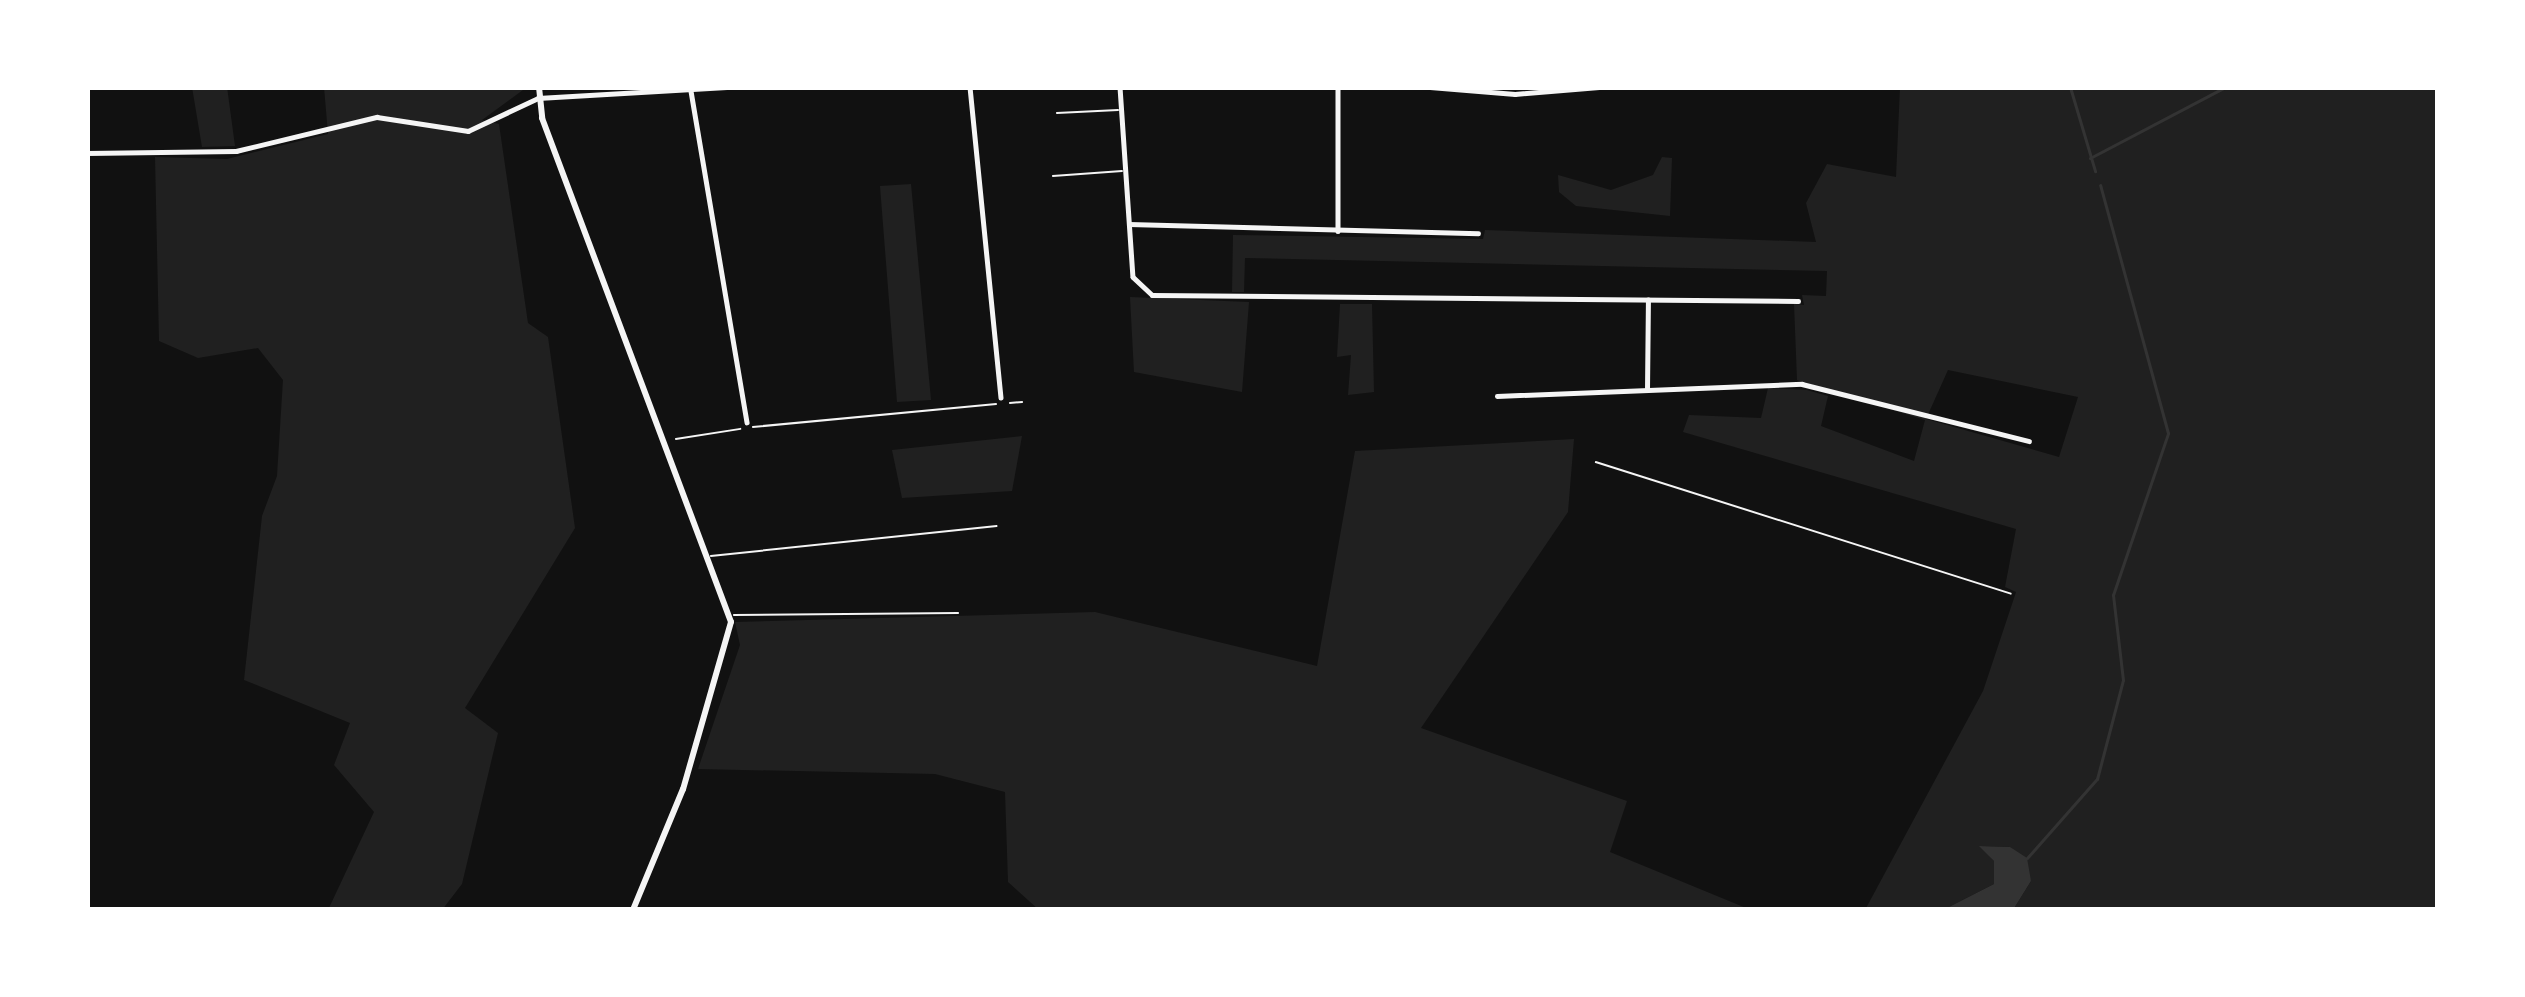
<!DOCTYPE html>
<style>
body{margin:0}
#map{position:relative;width:2525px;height:997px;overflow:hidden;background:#111;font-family:"Open Sans",sans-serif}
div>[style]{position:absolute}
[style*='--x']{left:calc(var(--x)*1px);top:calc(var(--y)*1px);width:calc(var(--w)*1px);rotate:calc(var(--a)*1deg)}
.green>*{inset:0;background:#202020}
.water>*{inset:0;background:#333}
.stream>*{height:3px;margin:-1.5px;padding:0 1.5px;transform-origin:1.5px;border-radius:1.5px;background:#333}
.path>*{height:1.5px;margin:-0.75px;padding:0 0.75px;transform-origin:0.75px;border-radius:0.75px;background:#f5f5f5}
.service>*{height:1.5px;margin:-0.75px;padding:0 0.75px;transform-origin:0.75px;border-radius:0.75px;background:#f5f5f5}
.minor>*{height:4.5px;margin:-2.25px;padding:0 2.25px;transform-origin:2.25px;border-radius:2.25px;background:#f5f5f5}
.tertiary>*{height:6px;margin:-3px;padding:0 3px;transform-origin:3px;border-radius:3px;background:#f5f5f5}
span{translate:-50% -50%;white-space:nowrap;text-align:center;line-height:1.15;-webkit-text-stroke:10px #fff;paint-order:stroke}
.frame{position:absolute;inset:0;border:90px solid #fff;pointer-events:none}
</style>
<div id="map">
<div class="green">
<div style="clip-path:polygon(192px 87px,227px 87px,235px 146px,202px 147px)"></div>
<div style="clip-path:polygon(324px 87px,527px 87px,482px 120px,499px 124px,528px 323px,548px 337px,575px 528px,465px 708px,498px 733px,462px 884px,442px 910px,328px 910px,374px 812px,334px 765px,350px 723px,244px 680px,262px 516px,277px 476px,283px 380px,258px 348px,198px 358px,159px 341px,155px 157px,227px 159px,328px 134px)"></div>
<div style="clip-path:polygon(evenodd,1900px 87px,2438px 87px,2438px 910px,2013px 910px,2031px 881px,2010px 847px,1981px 846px,1994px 861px,1994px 884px,1943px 910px,1865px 910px,1983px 691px,2016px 592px,2005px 587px,2016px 529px,1683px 432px,1689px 415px,1761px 418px,1768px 388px,1807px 390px,1828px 396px,1821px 426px,1914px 461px,1925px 420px,1797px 380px,1794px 304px,1804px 305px,1802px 295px,1826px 296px,1827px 271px,1245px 258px,1244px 292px,1232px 292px,1233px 235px,1483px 239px,1485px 230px,1816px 242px,1806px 203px,1827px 164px,1896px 177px,1900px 87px,1948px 370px,2078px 397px,2059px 457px,1926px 419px,1948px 370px)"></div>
<div style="clip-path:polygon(1662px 157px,1672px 158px,1670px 216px,1576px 206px,1559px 192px,1558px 175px,1611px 190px,1653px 175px)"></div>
<div style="clip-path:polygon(911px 184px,931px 400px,897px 402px,880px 186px)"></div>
<div style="clip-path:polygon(1130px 297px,1249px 302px,1242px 392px,1134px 372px)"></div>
<div style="clip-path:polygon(1340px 304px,1372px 304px,1374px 392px,1348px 395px,1351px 355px,1337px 357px)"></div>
<div style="clip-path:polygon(1022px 436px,1012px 491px,902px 498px,892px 450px)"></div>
<div style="clip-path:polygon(1574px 439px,1568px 512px,1421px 728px,1627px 801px,1610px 852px,1751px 910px,1039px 910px,1008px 882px,1005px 792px,935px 774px,698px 769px,740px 645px,735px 622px,1095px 612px,1317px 666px,1355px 451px)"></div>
</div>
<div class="water">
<div style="clip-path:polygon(1979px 846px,2010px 847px,2027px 858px,2031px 881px,2013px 910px,1943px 910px,1994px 884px,1994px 861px)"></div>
</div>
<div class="stream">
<div style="--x:2070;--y:87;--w:88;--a:73.4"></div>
<div style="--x:2090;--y:158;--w:153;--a:-27.7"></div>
<div style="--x:2027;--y:858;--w:106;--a:-48.5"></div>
<div style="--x:2097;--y:779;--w:102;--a:-75.3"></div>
<div style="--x:2123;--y:680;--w:86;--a:-96.7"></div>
<div style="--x:2113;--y:595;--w:171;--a:-71.2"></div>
<div style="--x:2168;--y:433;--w:257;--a:-105.3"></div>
</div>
<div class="path">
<div style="--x:1010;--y:403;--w:12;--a:-5"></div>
<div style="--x:753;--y:427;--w:244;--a:-5.4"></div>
<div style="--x:676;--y:439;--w:65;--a:-8.9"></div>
<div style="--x:1596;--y:462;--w:435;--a:17.6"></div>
</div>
<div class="service">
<div style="--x:1057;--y:113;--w:61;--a:-2.8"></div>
<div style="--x:1053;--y:176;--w:69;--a:-4.1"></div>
<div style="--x:711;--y:556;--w:287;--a:-6"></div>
<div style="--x:734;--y:615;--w:224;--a:-0.5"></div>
</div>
<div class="minor">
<div style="--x:970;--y:87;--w:312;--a:84.3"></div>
<div style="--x:1120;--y:87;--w:190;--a:86.1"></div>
<div style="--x:1133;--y:277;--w:26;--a:43"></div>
<div style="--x:1152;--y:295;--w:646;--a:0.53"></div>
<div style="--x:1338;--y:87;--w:144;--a:90"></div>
<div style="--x:1430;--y:87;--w:85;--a:4.7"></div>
<div style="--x:1515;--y:94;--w:84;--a:-4.8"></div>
<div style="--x:691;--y:91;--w:336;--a:80.4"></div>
<div style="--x:87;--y:153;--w:149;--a:-0.8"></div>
<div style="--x:236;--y:151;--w:145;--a:-13.6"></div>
<div style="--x:377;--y:117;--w:92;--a:8.7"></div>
<div style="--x:468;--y:131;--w:77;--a:-25.2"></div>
<div style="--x:538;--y:98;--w:193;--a:-3.3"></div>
<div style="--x:1129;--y:224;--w:349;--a:1.5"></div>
<div style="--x:1647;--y:390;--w:90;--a:-89.4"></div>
<div style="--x:1497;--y:396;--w:305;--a:-2.3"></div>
<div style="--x:1802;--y:384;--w:234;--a:14.1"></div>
</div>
<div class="tertiary">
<div style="--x:539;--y:87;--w:31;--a:84"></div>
<div style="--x:542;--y:118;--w:538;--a:69.44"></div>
<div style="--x:731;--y:622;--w:174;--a:106"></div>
<div style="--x:683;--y:789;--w:131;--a:112.5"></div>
</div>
<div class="frame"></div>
</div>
